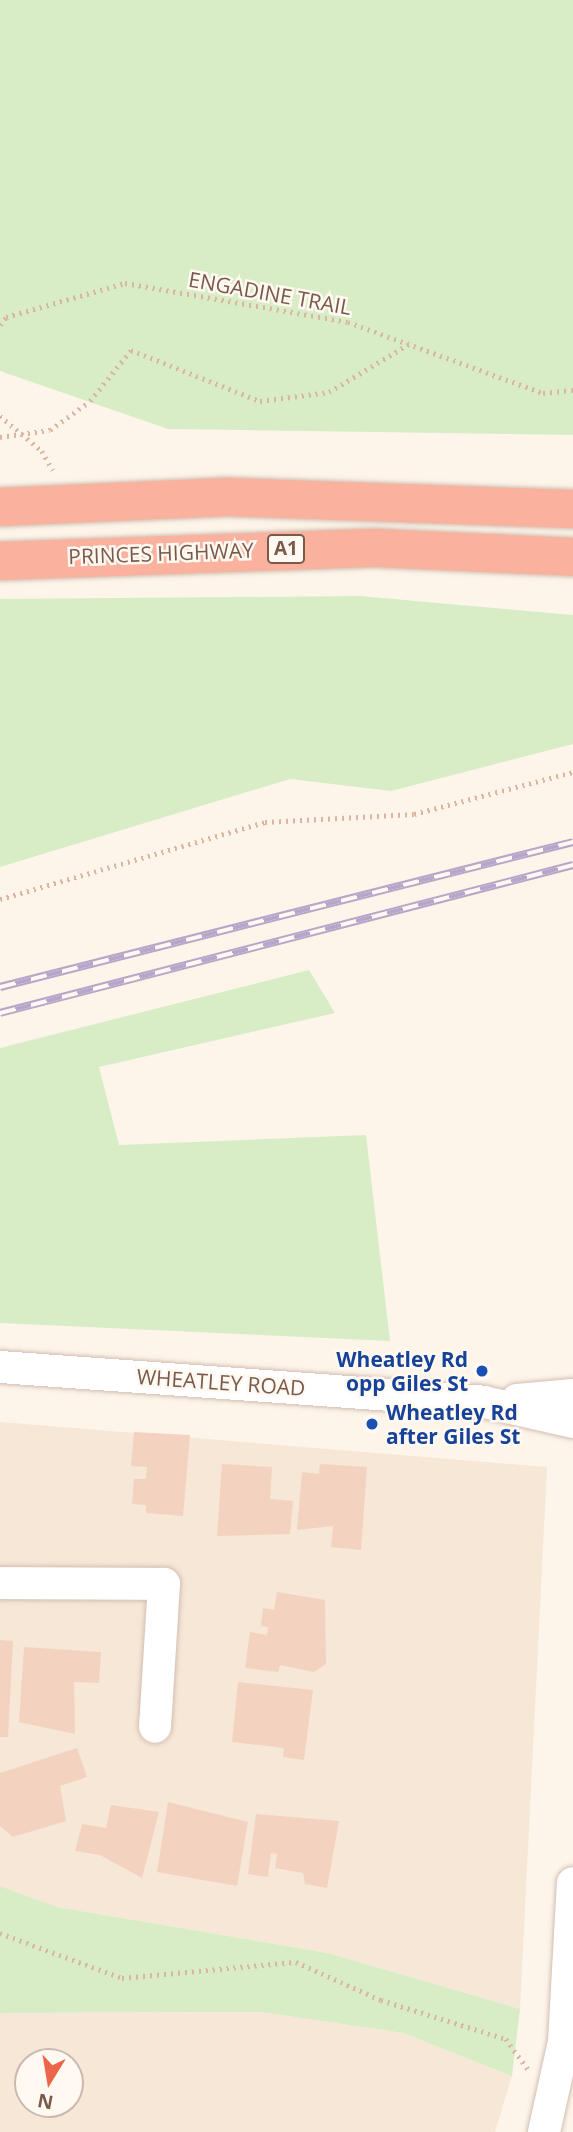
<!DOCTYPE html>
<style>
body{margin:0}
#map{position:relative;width:573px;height:2132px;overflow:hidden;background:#fdf5ea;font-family:"Open Sans",sans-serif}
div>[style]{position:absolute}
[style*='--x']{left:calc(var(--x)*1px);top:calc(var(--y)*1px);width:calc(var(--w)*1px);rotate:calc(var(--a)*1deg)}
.residential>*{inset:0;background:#f6e7d7}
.green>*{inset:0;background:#d8edc6}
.building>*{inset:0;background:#f4d2c0}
.path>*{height:4.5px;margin-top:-2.25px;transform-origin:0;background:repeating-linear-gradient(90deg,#dab5a2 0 2px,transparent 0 7px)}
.roads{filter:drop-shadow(0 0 2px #d3beb1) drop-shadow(0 0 2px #d3beb1)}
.minor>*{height:32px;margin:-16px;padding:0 16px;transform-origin:16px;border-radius:16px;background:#fff}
.highway>*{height:38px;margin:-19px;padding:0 19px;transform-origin:19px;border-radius:19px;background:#fab29e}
.rail>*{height:8px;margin-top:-4px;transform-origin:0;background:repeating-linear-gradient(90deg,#fff9f1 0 16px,#b7a6c9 0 32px);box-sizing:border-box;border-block:2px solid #b7a6c9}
.dots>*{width:19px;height:19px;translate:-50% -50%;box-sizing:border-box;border:4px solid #fff9f1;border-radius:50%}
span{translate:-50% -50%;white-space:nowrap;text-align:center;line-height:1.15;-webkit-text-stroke:5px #fff9f1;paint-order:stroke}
.shield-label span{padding:2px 5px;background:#fff9f1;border:2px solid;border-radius:5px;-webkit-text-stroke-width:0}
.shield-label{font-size:19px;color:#7a5a4b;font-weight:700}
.street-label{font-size:21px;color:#7a5a4b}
.transit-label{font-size:21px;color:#164399;font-weight:700}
.right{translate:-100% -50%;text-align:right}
.left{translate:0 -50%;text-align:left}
.north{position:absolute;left:14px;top:2048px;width:70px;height:70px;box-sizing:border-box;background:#fff9f1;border:2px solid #cab9af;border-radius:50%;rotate:191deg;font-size:19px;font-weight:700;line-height:28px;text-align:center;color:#7a5a4b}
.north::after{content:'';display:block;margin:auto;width:24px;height:32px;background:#ec674a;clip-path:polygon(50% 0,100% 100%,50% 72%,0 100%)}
</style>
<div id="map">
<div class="residential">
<div style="clip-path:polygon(0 1422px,547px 1467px,520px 2009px,328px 1953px,57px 1907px,0 1886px)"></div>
<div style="clip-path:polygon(evenodd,261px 2012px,403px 2033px,512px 2076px,495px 2132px,0 2132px,0 2013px,261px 2012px,28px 2062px,70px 2062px,70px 2104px,28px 2104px,28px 2062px)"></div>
</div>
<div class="green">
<div style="clip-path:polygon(0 0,573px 0,573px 435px,168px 429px,0 371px)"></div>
<div style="clip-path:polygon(360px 596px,573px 615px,573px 744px,391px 791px,290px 779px,0 867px,0 599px)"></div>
<div style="clip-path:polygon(309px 970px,335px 1013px,99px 1067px,119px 1145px,366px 1135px,390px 1341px,0 1323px,0 1048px)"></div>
<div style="clip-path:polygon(0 1886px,57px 1907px,328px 1953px,520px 2009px,512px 2076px,403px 2033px,261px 2012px,0 2013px)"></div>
</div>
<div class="building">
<div style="clip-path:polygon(134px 1432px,190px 1435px,183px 1516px,146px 1513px,146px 1505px,132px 1504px,134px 1479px,146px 1479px,147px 1467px,131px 1466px)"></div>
<div style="clip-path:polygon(222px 1464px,272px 1467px,270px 1499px,293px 1501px,290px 1534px,217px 1536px)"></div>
<div style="clip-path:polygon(320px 1464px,367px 1467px,361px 1550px,331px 1547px,333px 1526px,297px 1530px,302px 1472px,319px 1474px)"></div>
<div style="clip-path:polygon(277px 1592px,325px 1600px,326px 1664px,314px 1672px,280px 1665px,278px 1672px,245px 1668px,250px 1632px,267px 1635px,268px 1627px,261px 1626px,263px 1608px,274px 1610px)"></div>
<div style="clip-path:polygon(0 1640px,13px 1641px,8px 1737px,0 1737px)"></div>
<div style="clip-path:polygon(24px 1647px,101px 1652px,99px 1683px,74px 1682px,75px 1734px,19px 1722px)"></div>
<div style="clip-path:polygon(238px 1682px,313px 1690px,304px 1760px,283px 1757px,284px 1748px,232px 1742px)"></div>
<div style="clip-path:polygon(77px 1748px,87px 1777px,60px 1786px,66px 1821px,13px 1837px,0 1826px,0 1773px)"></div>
<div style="clip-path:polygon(168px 1802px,248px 1822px,237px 1886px,157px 1872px)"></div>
<div style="clip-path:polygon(111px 1805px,159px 1812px,142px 1878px,100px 1855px,75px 1851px,82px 1824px,106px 1828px)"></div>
<div style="clip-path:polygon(256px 1814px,339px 1821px,327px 1888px,305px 1884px,303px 1873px,275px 1868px,277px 1854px,271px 1853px,268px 1877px,248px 1874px)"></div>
</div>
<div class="path">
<div style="--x:0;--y:325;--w:10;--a:-53"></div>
<div style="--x:6;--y:317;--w:124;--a:-15.9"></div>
<div style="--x:125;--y:283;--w:226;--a:9.9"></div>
<div style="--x:348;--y:322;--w:208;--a:20"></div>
<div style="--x:543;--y:393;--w:30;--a:-6"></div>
<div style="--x:0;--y:416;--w:55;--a:39.8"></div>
<div style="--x:42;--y:451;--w:22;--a:60"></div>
<div style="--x:0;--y:437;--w:50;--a:-8"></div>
<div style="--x:50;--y:430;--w:49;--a:-35.9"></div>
<div style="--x:90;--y:401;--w:65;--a:-51.2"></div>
<div style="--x:131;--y:350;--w:139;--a:21.6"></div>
<div style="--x:260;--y:401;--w:70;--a:-7.4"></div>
<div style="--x:329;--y:392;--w:93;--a:-31"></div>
<div style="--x:0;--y:899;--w:276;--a:-16.2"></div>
<div style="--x:265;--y:822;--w:149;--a:-3.1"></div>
<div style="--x:414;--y:814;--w:164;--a:-14.8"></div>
<div style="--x:0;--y:1933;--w:130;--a:20.2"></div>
<div style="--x:122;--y:1978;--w:175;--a:-5.3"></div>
<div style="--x:296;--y:1962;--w:93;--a:24.1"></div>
<div style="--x:381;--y:2000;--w:131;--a:17.3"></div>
<div style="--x:506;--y:2039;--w:37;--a:54"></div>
</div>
<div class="roads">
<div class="minor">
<div style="--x:0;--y:1367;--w:485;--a:4.1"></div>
<div style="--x:484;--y:1402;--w:91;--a:12.7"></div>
<div style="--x:517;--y:1400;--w:56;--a:-5.1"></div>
<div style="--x:0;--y:1583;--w:164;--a:0.3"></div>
<div style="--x:164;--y:1584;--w:143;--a:93.6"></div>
<div style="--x:544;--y:2132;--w:92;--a:-77.5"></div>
<div style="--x:564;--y:2042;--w:159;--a:-86.8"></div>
</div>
<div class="highway">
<div style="--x:0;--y:507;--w:227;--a:-2.5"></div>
<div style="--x:227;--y:497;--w:346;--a:2"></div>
<div style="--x:0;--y:561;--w:377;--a:-2"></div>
<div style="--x:377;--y:548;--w:196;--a:2.6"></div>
</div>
</div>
<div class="rail">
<div style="--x:0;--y:987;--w:591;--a:-14.2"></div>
<div style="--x:0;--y:1013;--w:592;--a:-14.48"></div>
</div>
<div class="dots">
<div style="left:482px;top:1371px;background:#1a4fb4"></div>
<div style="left:372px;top:1424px;background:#1a4fb4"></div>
</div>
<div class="shield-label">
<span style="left:286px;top:549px">A1</span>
</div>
<div class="street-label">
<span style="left:270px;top:293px;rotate:10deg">ENGADINE TRAIL</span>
<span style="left:161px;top:553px;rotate:-2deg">PRINCES HIGHWAY</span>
<span style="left:221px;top:1382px;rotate:4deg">WHEATLEY ROAD</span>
</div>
<div class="transit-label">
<span class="right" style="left:468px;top:1371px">Wheatley Rd<br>opp Giles St</span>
<span class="left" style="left:386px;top:1424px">Wheatley Rd<br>after Giles St</span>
</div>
<div class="north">N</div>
</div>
